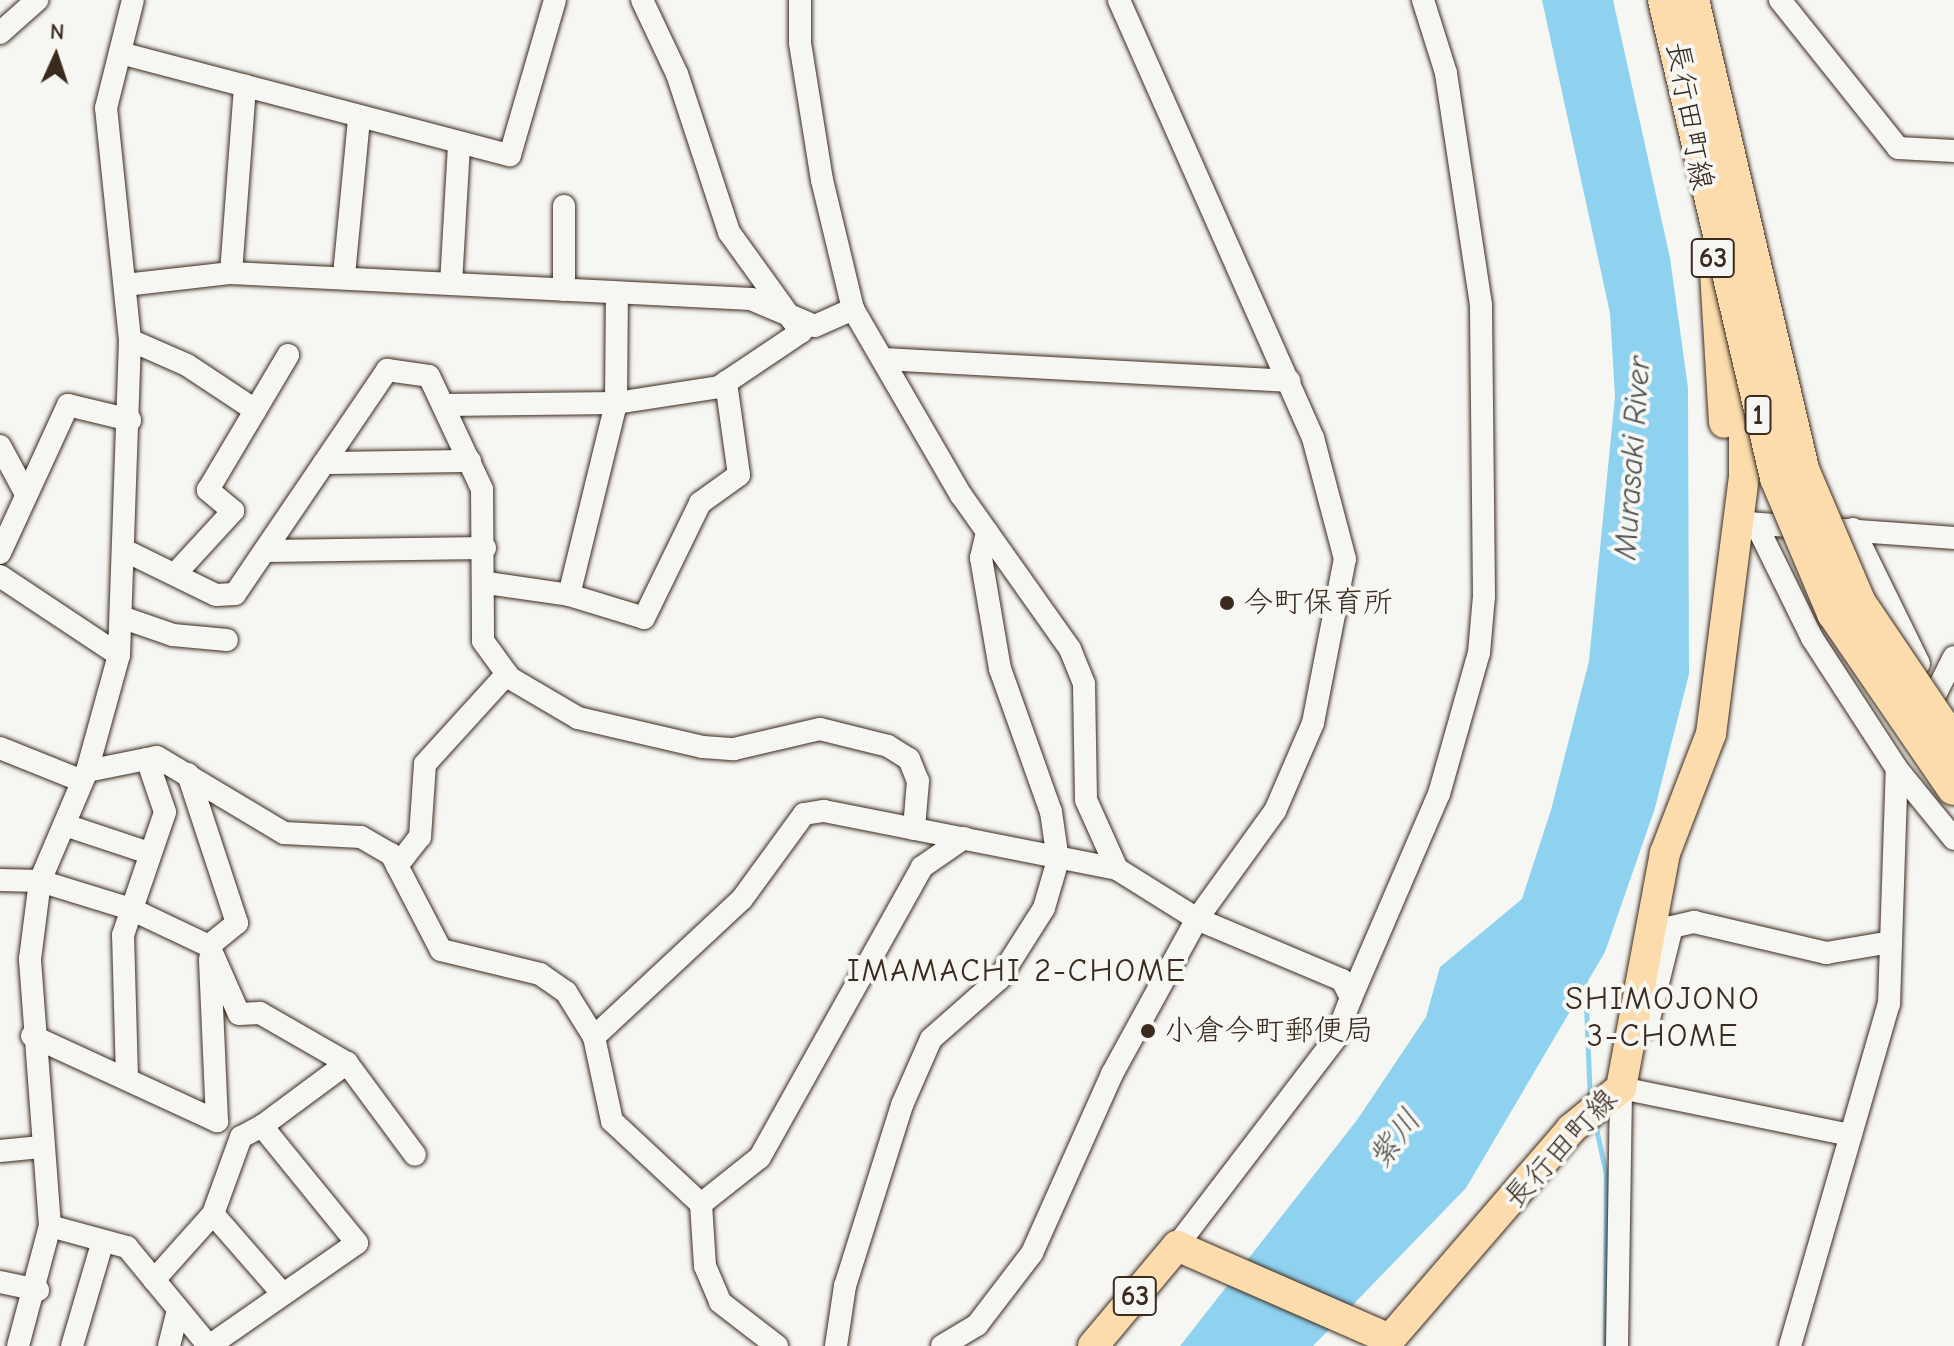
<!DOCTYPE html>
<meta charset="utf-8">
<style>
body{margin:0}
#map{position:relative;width:1954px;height:1346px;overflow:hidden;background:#f6f6f2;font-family:"Comic Neue","Klee One",sans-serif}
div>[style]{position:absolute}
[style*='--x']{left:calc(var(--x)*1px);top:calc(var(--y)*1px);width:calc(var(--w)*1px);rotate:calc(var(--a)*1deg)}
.water>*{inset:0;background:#8ed2f0}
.stream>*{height:5px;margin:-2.5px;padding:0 2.5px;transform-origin:2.5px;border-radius:2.5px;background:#8ed2f0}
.roads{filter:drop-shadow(0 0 2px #3b2a1e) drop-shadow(0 0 2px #3b2a1e)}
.minor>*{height:22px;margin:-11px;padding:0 11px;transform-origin:11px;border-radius:11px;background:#f6f6f2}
.major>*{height:30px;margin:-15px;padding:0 15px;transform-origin:15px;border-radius:15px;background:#fcdcac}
.bridges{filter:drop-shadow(0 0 2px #3b2a1e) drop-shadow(0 0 2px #3b2a1e)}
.highway-bridge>*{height:34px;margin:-17px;padding:0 17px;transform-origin:17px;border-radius:17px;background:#fcdcac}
.dots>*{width:22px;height:22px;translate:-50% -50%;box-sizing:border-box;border:4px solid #f6f6f2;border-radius:50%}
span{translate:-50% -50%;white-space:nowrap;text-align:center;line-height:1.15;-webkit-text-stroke:8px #f6f6f2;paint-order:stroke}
.shield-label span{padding:2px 6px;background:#f6f6f2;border:2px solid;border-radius:6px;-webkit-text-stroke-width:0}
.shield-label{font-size:28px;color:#3b2a1e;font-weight:700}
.street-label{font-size:30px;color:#3b2a1e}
.poi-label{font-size:30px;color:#3b2a1e}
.left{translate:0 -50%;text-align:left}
.water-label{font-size:32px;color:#505452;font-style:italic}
.neighbourhood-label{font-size:32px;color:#3b2a1e;letter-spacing:2px}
.north{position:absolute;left:16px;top:16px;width:80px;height:80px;-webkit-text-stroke:6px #f6f6f2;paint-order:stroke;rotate:3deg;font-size:22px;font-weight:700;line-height:32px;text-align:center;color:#3b2a1e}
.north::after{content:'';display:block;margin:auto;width:28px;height:36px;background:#3b2a1e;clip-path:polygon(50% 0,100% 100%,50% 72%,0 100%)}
</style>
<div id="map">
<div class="water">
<div style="clip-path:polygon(1542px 0,1613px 0,1670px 258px,1688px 388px,1689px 674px,1655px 808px,1605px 952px,1466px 1188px,1313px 1346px,1180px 1346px,1357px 1120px,1426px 1017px,1440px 967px,1522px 899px,1551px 810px,1589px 661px,1615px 396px,1610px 313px)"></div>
</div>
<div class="stream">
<div style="--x:1585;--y:982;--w:117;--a:87.6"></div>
<div style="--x:1595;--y:1124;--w:51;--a:77.6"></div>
<div style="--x:1606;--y:1174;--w:172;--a:90.3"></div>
</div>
<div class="roads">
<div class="minor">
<div style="--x:800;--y:0;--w:43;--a:90"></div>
<div style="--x:800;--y:43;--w:139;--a:80.9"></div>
<div style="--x:822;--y:180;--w:133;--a:76.5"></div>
<div style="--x:853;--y:309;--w:215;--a:59.9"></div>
<div style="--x:961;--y:495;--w:189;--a:54.7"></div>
<div style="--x:1070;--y:649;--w:38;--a:68"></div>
<div style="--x:1084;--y:684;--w:116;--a:89"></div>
<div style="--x:1086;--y:800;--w:76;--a:65.8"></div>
<div style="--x:1117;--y:869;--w:94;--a:32"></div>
<div style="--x:1197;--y:919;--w:157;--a:22.8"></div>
<div style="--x:1342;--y:980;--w:20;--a:63"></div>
<div style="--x:1351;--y:998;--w:44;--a:111.3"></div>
<div style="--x:1335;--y:1039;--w:260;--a:127.4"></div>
<div style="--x:1780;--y:0;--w:189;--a:51.4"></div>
<div style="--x:1898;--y:148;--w:56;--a:3.1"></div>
<div style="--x:0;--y:33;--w:50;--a:-41.7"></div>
<div style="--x:120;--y:53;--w:403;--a:14.7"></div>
<div style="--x:510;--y:155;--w:161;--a:-73.8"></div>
<div style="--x:564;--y:206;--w:84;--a:90"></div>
<div style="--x:231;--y:273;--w:188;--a:-85.7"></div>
<div style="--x:344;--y:275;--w:156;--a:-84.5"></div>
<div style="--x:451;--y:284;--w:140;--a:-86.7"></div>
<div style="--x:125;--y:285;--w:107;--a:-6.5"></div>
<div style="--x:231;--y:273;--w:521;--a:2.86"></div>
<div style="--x:751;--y:299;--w:69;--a:22.9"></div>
<div style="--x:815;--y:326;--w:42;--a:-24.1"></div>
<div style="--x:130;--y:340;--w:62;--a:23.7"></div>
<div style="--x:187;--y:365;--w:82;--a:33.5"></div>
<div style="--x:885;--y:359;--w:405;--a:3.1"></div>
<div style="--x:444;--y:405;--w:172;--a:-0.7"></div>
<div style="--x:616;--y:403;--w:104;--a:-8.8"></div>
<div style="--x:719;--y:387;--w:99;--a:-33.9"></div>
<div style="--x:801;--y:332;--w:123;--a:-125.8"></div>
<div style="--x:729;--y:232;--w:166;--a:-108.2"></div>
<div style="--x:677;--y:74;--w:82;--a:-115.3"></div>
<div style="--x:0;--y:446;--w:55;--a:61.6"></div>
<div style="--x:324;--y:463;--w:146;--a:-0.8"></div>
<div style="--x:1747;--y:523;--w:208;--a:4.1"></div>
<div style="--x:1756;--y:524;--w:127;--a:63.8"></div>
<div style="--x:1812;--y:638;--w:156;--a:57"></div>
<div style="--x:1897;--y:769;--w:90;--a:50.8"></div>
<div style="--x:1853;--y:529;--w:150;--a:63.9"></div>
<div style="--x:124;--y:550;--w:102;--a:26.1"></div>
<div style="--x:216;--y:595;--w:19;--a:-3"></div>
<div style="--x:235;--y:594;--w:271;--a:-55.8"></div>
<div style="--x:387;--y:370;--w:42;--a:8.1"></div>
<div style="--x:429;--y:376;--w:125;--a:64.9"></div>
<div style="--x:482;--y:489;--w:152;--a:89.6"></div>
<div style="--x:483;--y:641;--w:46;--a:53.9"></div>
<div style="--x:510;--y:678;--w:79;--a:30.5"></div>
<div style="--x:578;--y:718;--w:128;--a:13.1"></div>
<div style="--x:703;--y:747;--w:31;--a:4"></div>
<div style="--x:734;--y:749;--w:88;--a:-13.1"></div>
<div style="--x:820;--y:729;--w:70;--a:14"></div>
<div style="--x:888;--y:746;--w:25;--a:32"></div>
<div style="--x:909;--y:759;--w:24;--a:68"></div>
<div style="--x:918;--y:781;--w:48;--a:94.8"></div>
<div style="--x:267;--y:551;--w:218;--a:-0.8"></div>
<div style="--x:0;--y:553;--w:163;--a:-65.3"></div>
<div style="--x:68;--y:405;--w:64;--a:13.6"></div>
<div style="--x:177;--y:572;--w:83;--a:-47.4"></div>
<div style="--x:233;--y:511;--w:33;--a:-140"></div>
<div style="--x:208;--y:490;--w:157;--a:-59.3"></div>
<div style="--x:0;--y:576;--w:143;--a:33.6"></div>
<div style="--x:487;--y:583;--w:83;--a:8.3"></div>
<div style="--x:569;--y:595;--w:78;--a:17"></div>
<div style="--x:644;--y:618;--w:128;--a:-64"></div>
<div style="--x:700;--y:503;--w:48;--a:-35.7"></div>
<div style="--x:739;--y:475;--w:94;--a:-98"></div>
<div style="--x:569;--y:595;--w:198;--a:-76.2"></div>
<div style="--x:616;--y:403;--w:110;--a:-89.5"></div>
<div style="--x:121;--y:617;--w:55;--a:19.1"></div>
<div style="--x:173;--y:635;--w:54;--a:5.3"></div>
<div style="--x:1936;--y:693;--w:40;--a:-63.4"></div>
<div style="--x:0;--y:748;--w:88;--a:21.9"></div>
<div style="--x:87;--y:771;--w:71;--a:-11.3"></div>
<div style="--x:157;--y:757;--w:148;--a:30.9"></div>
<div style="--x:284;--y:833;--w:77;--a:3"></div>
<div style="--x:361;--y:837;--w:34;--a:30"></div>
<div style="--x:391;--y:854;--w:108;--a:62.5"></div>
<div style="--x:441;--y:950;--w:102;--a:13.6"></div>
<div style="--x:540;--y:974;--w:32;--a:35"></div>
<div style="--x:566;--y:992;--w:53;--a:58.1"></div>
<div style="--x:594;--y:1037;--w:86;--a:77.9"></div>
<div style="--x:612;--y:1121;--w:122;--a:43"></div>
<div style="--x:701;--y:1204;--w:62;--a:86.3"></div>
<div style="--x:705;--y:1266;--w:39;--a:67"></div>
<div style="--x:720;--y:1302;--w:72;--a:37.7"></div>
<div style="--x:188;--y:774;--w:157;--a:71.8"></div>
<div style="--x:237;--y:923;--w:36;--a:141"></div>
<div style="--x:65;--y:825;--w:89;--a:18.4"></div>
<div style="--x:397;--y:866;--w:37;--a:-52"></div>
<div style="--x:420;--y:837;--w:73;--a:-86.1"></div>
<div style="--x:425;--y:764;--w:122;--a:-47.7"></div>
<div style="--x:0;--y:880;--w:40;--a:1.4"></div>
<div style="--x:40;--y:881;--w:95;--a:17.1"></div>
<div style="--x:131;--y:909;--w:86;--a:25.4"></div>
<div style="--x:209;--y:946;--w:74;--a:66.2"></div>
<div style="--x:239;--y:1014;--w:21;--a:-3"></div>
<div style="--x:260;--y:1013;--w:100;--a:29.9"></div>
<div style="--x:347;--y:1063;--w:114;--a:53.5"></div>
<div style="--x:1351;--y:998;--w:222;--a:-66.7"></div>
<div style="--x:1439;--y:794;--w:147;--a:-74.2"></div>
<div style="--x:1479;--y:653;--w:57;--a:-85"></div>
<div style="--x:1484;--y:596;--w:291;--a:-90.6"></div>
<div style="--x:1481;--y:305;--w:235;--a:-98.6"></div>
<div style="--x:1446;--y:73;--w:77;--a:-107.5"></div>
<div style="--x:1632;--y:1022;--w:16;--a:18"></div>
<div style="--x:1647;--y:1027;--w:103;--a:-76"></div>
<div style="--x:1672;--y:927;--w:23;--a:-13"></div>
<div style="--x:1694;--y:922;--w:136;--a:13.2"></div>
<div style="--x:1826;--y:953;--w:66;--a:-9.6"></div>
<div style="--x:32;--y:1036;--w:204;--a:24.7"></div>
<div style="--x:217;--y:1121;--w:162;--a:-92.5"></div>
<div style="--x:594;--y:1037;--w:202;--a:-43"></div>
<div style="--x:742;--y:899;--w:105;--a:-53.9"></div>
<div style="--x:804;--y:814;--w:20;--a:-9"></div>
<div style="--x:824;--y:811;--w:299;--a:11.2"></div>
<div style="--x:127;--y:1077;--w:142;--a:-91.6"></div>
<div style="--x:123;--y:935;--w:130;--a:-71.1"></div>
<div style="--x:165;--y:812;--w:56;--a:-108.8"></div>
<div style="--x:262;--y:1126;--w:106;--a:-36.5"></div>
<div style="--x:0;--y:1151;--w:41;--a:-5.6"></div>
<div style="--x:701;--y:1204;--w:75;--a:-38.5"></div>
<div style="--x:760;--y:1157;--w:332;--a:-60.8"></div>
<div style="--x:922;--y:867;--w:51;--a:-34.6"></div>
<div style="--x:50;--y:1226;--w:80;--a:15.3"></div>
<div style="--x:127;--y:1247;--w:129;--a:50.4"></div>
<div style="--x:209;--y:1346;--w:180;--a:-34.8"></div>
<div style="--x:357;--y:1243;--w:151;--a:-129.1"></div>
<div style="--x:262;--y:1126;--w:24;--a:152"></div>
<div style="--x:241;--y:1137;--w:82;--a:110"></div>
<div style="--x:213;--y:1214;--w:105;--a:48.9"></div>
<div style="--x:154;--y:1280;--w:89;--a:-48.2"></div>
<div style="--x:0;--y:1282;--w:39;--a:12"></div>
<div style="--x:18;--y:1346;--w:124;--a:-75.1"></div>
<div style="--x:50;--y:1226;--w:268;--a:-94.3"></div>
<div style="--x:30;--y:959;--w:79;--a:-82.7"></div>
<div style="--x:40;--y:881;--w:120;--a:-66.9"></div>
<div style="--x:87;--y:771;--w:120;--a:-74.6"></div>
<div style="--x:119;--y:655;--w:315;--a:-88"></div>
<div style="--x:130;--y:340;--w:233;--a:-95.9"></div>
<div style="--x:106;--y:108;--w:111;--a:-76"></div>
<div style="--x:72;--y:1346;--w:109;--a:-73.6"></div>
<div style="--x:169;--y:1346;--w:38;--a:-76"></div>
<div style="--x:836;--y:1346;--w:61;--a:-81.5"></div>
<div style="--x:845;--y:1286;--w:190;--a:-72.5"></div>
<div style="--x:902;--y:1105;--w:72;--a:-66.3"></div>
<div style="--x:931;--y:1039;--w:91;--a:-41.4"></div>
<div style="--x:999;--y:979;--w:84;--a:-57.6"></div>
<div style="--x:1044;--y:908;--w:50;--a:-73.7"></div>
<div style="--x:1058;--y:860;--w:49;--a:-98.3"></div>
<div style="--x:1051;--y:812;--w:152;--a:-109.6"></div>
<div style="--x:1000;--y:669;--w:113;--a:-99.7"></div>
<div style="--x:981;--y:558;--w:27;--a:-77"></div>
<div style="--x:942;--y:1346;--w:41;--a:-31"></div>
<div style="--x:977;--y:1325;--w:91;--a:-52.6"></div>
<div style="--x:1032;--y:1253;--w:196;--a:-65.9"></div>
<div style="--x:1112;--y:1074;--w:177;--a:-61.3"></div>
<div style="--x:1197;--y:919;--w:133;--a:-54.2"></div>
<div style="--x:1275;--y:811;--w:96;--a:-66.6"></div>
<div style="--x:1313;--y:723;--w:167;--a:-79"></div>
<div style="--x:1345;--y:559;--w:125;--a:-104.8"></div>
<div style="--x:1313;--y:438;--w:479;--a:-113.9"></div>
<div style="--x:1617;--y:1346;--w:258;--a:-89.1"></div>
<div style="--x:1621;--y:1088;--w:234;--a:11.6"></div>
<div style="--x:1790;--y:1346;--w:356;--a:-73.9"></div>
<div style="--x:1889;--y:1004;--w:235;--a:-88.1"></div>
</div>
<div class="major">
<div style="--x:1715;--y:271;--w:152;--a:86.6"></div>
<div style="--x:1093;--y:1346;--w:131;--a:-50"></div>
<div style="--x:1177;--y:1246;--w:232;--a:23.6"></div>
<div style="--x:1390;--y:1339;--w:277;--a:-49.2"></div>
<div style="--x:1571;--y:1129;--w:65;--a:-39.4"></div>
<div style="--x:1621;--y:1088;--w:239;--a:-79.4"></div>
<div style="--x:1665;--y:853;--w:128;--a:-68.9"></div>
<div style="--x:1711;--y:734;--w:261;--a:-82.7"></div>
<div style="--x:1744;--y:475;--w:104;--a:-90"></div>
</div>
</div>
<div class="bridges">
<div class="highway-bridge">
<div style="--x:1665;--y:0;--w:491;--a:76.8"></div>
<div style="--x:1777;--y:478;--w:147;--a:67.1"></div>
<div style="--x:1834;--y:613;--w:212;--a:55.6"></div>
<div style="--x:1692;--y:0;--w:485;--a:76.8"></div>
<div style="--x:1803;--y:472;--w:142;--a:66.9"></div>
<div style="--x:1859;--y:603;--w:170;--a:56"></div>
</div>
</div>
<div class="dots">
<div style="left:1227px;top:603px;background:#3b2a1e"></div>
<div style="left:1148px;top:1031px;background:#3b2a1e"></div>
</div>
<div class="shield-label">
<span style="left:1713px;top:258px">63</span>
<span style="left:1758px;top:415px">1</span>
<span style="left:1135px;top:1296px">63</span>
</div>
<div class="street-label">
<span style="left:1689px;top:116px;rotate:80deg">長行田町線</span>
<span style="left:1561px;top:1149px;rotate:-47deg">長行田町線</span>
</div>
<div class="poi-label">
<span class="left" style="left:1243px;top:603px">今町保育所</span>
<span class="left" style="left:1164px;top:1031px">小倉今町郵便局</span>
</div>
<div class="water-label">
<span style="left:1633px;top:458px;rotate:-86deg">Murasaki River</span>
<span style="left:1395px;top:1139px;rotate:-53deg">紫川</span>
</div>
<div class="neighbourhood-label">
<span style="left:1017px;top:971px">IMAMACHI 2-CHOME</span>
<span style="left:1663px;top:1018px">SHIMOJONO<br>3-CHOME</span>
</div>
<div class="north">N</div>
</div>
